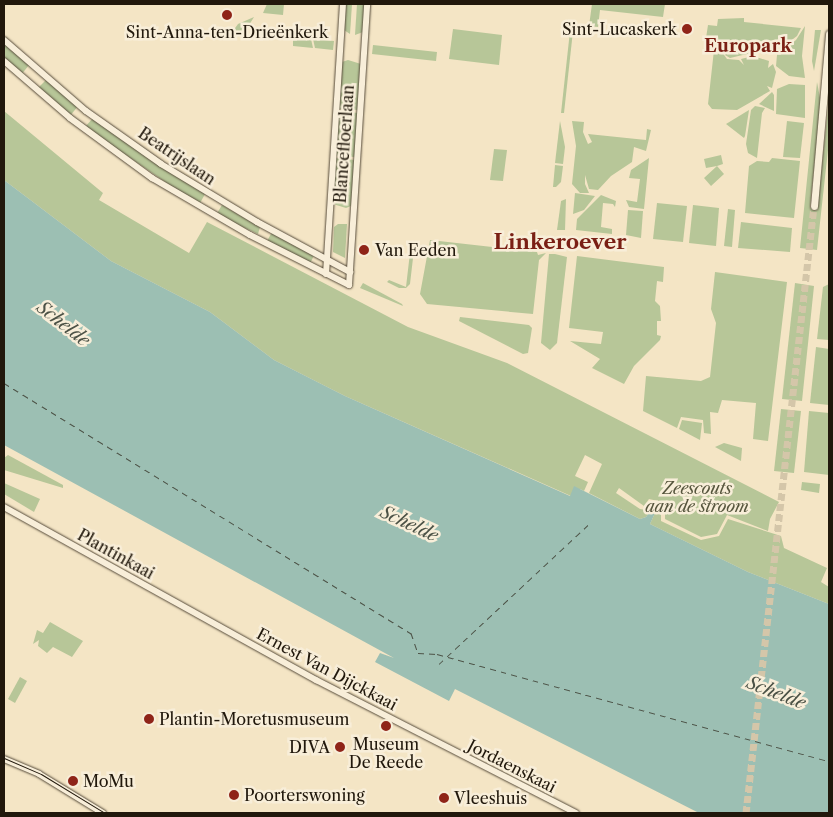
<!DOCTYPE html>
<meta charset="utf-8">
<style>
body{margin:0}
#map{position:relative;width:833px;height:817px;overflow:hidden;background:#f4e5c5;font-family:"Libre Caslon Text",serif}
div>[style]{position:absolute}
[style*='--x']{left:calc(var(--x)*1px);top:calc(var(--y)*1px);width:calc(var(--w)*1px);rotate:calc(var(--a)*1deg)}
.green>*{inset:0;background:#b7c698}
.water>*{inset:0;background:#9cbfb3}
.ferry>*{height:1px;margin-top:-0.5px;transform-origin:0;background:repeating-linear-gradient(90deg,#4c5246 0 6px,transparent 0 11px)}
.secondary-tunnel>*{height:7px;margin-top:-3.5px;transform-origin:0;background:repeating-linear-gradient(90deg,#d4c6a9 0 7px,transparent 0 10.5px)}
.roads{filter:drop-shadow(0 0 1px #564b3a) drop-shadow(0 0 1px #564b3a)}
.tertiary>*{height:6px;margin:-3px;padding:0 3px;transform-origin:3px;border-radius:3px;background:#f8eed9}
.secondary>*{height:7px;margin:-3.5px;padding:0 3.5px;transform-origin:3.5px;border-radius:3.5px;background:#f8eed9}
.tram>*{height:1px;margin:-0.5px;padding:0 0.5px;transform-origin:0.5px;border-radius:0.5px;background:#21180c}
.dots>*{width:14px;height:14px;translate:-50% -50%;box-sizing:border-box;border:2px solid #f8eed9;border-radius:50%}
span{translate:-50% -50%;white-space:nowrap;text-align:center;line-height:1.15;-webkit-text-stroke:5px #f8eed9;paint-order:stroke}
.poi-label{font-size:16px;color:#21180c}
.right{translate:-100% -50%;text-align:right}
.left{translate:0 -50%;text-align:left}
.street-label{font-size:16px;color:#21180c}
.park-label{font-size:16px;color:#56553d;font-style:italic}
.neighbourhood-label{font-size:18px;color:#7a1f14;font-weight:700}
.water-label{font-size:18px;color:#4c5246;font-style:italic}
.district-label{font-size:21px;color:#7a1f14;font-weight:700}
.frame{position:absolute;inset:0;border:5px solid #21180c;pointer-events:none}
</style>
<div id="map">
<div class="green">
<div style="clip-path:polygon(267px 4px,284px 4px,283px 15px,263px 13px)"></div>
<div style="clip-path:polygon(346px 4px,352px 4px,350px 34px,344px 30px)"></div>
<div style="clip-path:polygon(357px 4px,365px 4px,363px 32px,355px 35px)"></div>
<div style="clip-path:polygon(592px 4px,665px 4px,663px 17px,600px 10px,598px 27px,589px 26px)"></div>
<div style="clip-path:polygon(254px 17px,242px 36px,228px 38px,238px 24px)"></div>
<div style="clip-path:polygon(744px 18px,744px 22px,801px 28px,797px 36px,785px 45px,730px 58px,725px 55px,722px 43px,706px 38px,708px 25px,717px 26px,718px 19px)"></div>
<div style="clip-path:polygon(805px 26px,802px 56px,805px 78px,789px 76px,776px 66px,777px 55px,796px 40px)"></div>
<div style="clip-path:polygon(453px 29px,502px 35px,499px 65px,449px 59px)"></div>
<div style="clip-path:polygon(815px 30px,821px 30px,814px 71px,812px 61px)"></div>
<div style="clip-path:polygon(570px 31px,573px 31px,564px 113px,561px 113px)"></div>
<div style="clip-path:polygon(293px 36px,311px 39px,313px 48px,293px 46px)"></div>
<div style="clip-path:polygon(313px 39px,334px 41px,333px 50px,315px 48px)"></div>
<div style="clip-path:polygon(4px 43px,29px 65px,21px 75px,4px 59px)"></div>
<div style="clip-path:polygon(373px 45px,437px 52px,436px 61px,372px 54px)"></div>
<div style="clip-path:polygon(714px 50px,722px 52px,727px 59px,739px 60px,744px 65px,741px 59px,753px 56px,769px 61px,768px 68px,773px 64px,776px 72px,772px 88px,767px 86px,770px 91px,737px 110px,712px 109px,708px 104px)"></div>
<div style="clip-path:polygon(348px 60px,361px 64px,358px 110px,339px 109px,342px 62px)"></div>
<div style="clip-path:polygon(46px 80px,78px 106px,70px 116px,37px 89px)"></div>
<div style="clip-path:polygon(817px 82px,821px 103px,810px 207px,817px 208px,829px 100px,829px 141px,817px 250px,800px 248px)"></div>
<div style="clip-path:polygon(789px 84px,805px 85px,805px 118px,776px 114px,777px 89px)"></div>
<div style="clip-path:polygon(772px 92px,774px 95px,774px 111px,759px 104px)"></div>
<div style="clip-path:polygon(755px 106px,765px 108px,762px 113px,757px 158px,748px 153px,746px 144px,751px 110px)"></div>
<div style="clip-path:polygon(749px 110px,745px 136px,744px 138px,726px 124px)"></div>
<div style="clip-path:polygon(4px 111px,103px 193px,99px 200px,189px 253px,207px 222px,408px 327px,507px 363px,779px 502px,770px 519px,768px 531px,727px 515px,717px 534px,701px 537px,665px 519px,665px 507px,658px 501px,649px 499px,644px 506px,619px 488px,616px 493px,640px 509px,646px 510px,651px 503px,661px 512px,661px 521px,701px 540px,719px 536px,728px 519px,781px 536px,784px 548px,827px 568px,821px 582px,829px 587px,829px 604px,748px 572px,650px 524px,655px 513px,653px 508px,646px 517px,640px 519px,589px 493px,602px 464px,585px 455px,575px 476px,588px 482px,584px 491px,580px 489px,571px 496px,345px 396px,274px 360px,210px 312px,111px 261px,4px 180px)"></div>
<div style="clip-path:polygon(339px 111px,358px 113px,355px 157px,336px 156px)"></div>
<div style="clip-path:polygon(93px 118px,205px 194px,199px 205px,85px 127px)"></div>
<div style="clip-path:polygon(560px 121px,565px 147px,563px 164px,555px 163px)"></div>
<div style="clip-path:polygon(572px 121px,584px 122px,583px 132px,588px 144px,592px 142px,588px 134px,646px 140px,647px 129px,651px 130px,646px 151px,634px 147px,632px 162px,611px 176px,598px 190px,589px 189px,585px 175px,585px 184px,589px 193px,580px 193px,572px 184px,576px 146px)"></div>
<div style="clip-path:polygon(787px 121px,804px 123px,800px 158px,783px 157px)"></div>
<div style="clip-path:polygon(494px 149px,507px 150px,503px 181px,490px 180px)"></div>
<div style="clip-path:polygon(721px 155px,723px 164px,717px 166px,724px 174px,711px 186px,704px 178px,717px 166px,706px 168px,704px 159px)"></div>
<div style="clip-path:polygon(336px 158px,355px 160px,351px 206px,346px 208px,333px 204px)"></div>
<div style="clip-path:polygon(649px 158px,644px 209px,629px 207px,626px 200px,637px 202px,640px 179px,629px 178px,631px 170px)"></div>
<div style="clip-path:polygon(772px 158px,800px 161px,794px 218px,745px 213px,749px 166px,757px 161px,769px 162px)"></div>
<div style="clip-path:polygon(555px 165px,563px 166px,561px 182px,556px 187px,553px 187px)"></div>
<div style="clip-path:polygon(575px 193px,595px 196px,584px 210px,573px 214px)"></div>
<div style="clip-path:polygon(601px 195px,616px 201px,615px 207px,613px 204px,603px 203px,601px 227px,612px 229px,612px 234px,576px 230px,577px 219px)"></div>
<div style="clip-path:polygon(566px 199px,565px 230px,557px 230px,561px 201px)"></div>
<div style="clip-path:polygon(657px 203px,687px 206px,683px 242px,653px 239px)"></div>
<div style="clip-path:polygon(222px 205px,260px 227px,258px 234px,216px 215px)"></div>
<div style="clip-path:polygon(693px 205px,719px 208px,716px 246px,689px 243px)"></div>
<div style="clip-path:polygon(728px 209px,735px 210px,732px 247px,724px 246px)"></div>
<div style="clip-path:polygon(628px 210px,643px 211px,641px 238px,626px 235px)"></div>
<div style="clip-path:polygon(741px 222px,792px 228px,790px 252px,738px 248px)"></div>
<div style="clip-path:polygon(338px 224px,347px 224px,345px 258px,333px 252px,334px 227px)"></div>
<div style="clip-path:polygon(272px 232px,314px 255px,310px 264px,266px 243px)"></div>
<div style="clip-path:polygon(430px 240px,537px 252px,538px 255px,546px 253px,539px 260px,533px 314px,427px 304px,420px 294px)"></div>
<div style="clip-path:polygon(415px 241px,410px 284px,406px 288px,399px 288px,387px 282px,389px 280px,406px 287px,411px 244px)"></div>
<div style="clip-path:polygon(549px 254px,555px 254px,567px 257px,557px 343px,550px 350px,541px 343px)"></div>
<div style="clip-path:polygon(577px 256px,664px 267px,663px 282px,657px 281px,655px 301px,660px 306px,661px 321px,657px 321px,657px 335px,661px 336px,660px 340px,634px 366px,624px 384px,592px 368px,600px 359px,570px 341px,601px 344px,603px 332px,569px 328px)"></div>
<div style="clip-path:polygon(715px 272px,787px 282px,768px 441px,753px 439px,756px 403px,722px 400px,718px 413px,710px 412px,711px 434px,704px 433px,703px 420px,681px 417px,677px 428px,643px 411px,646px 376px,701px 381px,710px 377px,716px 323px,711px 309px)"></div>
<div style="clip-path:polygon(363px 283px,402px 304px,403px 306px,360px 288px)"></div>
<div style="clip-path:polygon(795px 283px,814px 286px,802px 401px,782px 399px)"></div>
<div style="clip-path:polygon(829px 284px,829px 340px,817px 339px,823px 287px)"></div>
<div style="clip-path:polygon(460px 317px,529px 325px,532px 328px,528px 353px,523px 354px,459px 321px)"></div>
<div style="clip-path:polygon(816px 347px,829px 349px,829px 405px,810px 403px)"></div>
<div style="clip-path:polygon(781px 409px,801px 411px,794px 473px,774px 471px)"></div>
<div style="clip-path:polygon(809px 411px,829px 413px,829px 475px,804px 472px)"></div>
<div style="clip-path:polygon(682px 420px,702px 423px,700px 440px,679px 429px)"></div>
<div style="clip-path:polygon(724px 443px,742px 448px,741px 461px,715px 447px)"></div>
<div style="clip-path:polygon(8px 455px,63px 485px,63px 488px,4px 470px,4px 458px)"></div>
<div style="clip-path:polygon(802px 482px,820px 484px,819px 493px,801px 490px)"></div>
<div style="clip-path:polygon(4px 483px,40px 499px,34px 512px,4px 494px)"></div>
<div style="clip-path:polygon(50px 622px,83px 641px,72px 657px,53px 647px,47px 653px,38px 646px,39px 640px,33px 644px,37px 630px,43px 633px)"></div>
<div style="clip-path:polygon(20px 677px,27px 681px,15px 703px,8px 699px)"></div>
</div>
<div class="water">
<div style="clip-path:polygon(4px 180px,111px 261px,210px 312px,274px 360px,345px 396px,570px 496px,574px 486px,640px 519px,646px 517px,653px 507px,655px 513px,650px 524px,748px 572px,829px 604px,829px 813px,699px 813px,455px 689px,449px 701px,375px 662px,380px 653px,394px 658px,4px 445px)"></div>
</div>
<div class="ferry">
<div style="--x:4;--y:383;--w:478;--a:31.6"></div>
<div style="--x:411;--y:633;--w:21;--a:71"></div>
<div style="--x:418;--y:653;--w:19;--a:3"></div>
<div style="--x:437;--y:654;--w:406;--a:15.3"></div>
<div style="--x:439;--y:664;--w:205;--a:-43"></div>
</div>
<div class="secondary-tunnel">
<div style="--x:746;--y:813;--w:611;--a:-83.61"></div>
</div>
<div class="roads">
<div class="tertiary">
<div style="--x:4;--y:40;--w:108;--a:40.9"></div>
<div style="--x:86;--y:111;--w:92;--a:35.2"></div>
<div style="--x:161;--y:164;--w:112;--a:31.1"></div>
<div style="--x:257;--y:222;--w:106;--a:28.3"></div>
<div style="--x:4;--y:61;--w:87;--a:40.8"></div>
<div style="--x:70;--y:118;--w:102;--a:36.2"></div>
<div style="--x:152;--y:178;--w:113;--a:30.2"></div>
<div style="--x:250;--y:235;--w:111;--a:26.8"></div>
<div style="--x:349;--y:285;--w:282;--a:-86.3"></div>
<div style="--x:326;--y:274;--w:271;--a:-86.4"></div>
<div style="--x:4;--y:507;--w:357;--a:29"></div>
<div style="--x:316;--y:680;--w:292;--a:27.1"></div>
<div style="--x:4;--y:759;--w:38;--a:23"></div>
<div style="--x:39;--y:774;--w:75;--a:31.4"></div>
</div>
<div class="secondary">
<div style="--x:814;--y:206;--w:173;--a:-85"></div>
</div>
</div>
<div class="tram">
<div style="--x:4;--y:758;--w:40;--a:23.4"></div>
<div style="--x:41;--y:774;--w:75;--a:31.4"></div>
</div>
<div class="dots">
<div style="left:227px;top:15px;background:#8f2418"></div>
<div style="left:687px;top:29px;background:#8f2418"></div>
<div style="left:364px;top:250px;background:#8f2418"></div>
<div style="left:149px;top:719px;background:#8f2418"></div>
<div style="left:386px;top:726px;background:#8f2418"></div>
<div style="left:340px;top:747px;background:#8f2418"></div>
<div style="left:73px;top:781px;background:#8f2418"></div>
<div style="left:234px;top:795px;background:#8f2418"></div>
<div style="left:444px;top:798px;background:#8f2418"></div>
</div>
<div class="poi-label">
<span class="right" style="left:677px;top:29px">Sint-Lucaskerk</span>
<span style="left:227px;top:32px">Sint-Anna-ten-Drieënkerk</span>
<span class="left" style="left:375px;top:250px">Van Eeden</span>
<span class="left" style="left:159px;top:719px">Plantin-Moretusmuseum</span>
<span style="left:386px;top:753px">Museum<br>De Reede</span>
<span class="right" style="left:330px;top:747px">DIVA</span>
<span class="left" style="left:83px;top:781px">MoMu</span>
<span class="left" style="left:244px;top:795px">Poorterswoning</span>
<span class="left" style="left:454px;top:798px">Vleeshuis</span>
</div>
<div class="street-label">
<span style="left:344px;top:144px;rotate:-86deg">Blancefloerlaan</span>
<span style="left:177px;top:156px;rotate:34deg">Beatrijslaan</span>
<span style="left:116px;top:554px;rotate:29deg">Plantinkaai</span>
<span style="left:327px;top:669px;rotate:28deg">Ernest Van Dijckkaai</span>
<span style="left:512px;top:766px;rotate:27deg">Jordaenskaai</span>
</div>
<div class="park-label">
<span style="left:697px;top:497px">Zeescouts<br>aan de stroom</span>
</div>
<div class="neighbourhood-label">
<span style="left:748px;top:46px">Europark</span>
</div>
<div class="water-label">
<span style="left:63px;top:324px;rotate:38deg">Schelde</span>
<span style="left:409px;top:524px;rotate:25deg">Schelde</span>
<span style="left:776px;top:693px;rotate:21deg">Schelde</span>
</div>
<div class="district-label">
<span style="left:560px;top:242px">Linkeroever</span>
</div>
<div class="frame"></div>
</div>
